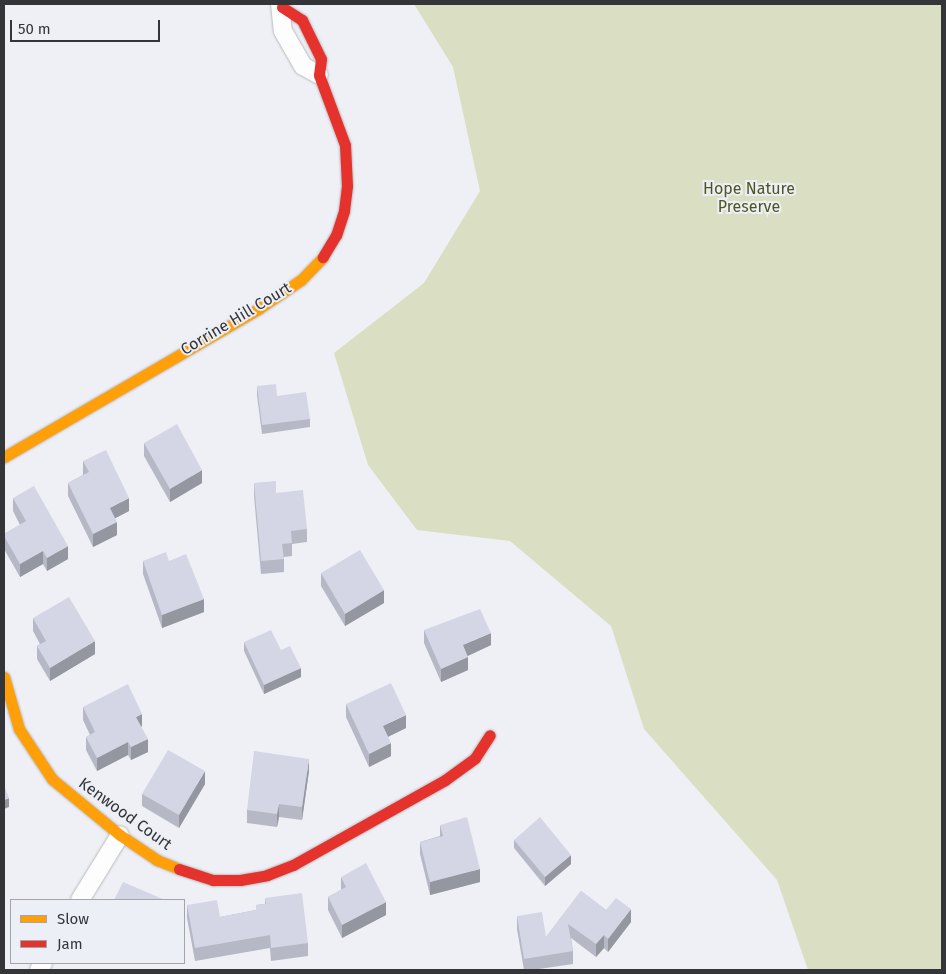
<!DOCTYPE html>
<style>
body{margin:0}
#map{position:relative;width:946px;height:974px;overflow:hidden;background:#eff0f5;font-family:"Fira Sans",sans-serif}
div>[style]{position:absolute}
[style*='--x']{left:calc(var(--x)*1px);top:calc(var(--y)*1px);width:calc(var(--w)*1px);rotate:calc(var(--a)*1deg)}
.green>*{inset:0;background:#dadec2}
.roads{filter:drop-shadow(0 0 1px #bababe) drop-shadow(0 0 1px #bababe)}
.street>*{height:18px;margin:-9px;padding:0 9px;transform-origin:9px;border-radius:9px;background:#fdfdfe}
.slow>*{height:11px;margin:-5.5px;padding:0 5.5px;transform-origin:5.5px;border-radius:5.5px;background:#ff9f0a}
.jam>*{height:11px;margin:-5.5px;padding:0 5.5px;transform-origin:5.5px;border-radius:5.5px;background:#e5322d}
.wall>*{inset:0;background:#b6b8c5}
.shaded-wall>*{inset:0;background:#9496a0}
.building>*{inset:0;background:#d4d6e5}
span{translate:-50% -50%;white-space:nowrap;text-align:center;line-height:1.15;-webkit-text-stroke:4px #edeff7;paint-order:stroke}
.park-label{font-size:16px;color:#4f541e}
.street-label{font-size:16px;color:#343538}
.frame{position:absolute;inset:0;border:5px solid #343538;pointer-events:none}
.legend{position:absolute;left:10px;top:899px;width:175px;height:65px;box-sizing:border-box;background:#edeff7;border:1px solid #a3a5ab;margin:0;padding:6px 9px;list-style:none;font-size:15px;color:#343538}
.legend li{display:flex;align-items:center;gap:10px;height:25px}
.legend b{width:25px;border:1px solid #a3a5ab}
.scale{position:absolute;left:10px;top:20px;width:150px;height:22px;box-sizing:border-box;border:2px solid #343538;border-top:0;padding-left:6px;font-size:15px;line-height:18px;white-space:nowrap;color:#343538;-webkit-text-stroke:4px #edeff7;paint-order:stroke}
</style>
<div id="map">
<div class="green">
<div style="clip-path:polygon(414px 4px,942px 4px,942px 970px,808px 970px,777px 880px,644px 729px,611px 626px,510px 541px,417px 530px,368px 465px,334px 353px,424px 283px,480px 191px,453px 67px)"></div>
</div>
<div class="roads">
<div class="street">
<div style="--x:280;--y:4;--w:27;--a:84"></div>
<div style="--x:283;--y:31;--w:40;--a:60.3"></div>
<div style="--x:303;--y:66;--w:18;--a:29"></div>
<div style="--x:80;--y:900;--w:76;--a:-58.4"></div>
<div style="--x:39;--y:970;--w:8;--a:-60"></div>
</div>
<div class="slow">
<div style="--x:4;--y:457;--w:294;--a:-30.2"></div>
<div style="--x:258;--y:309;--w:52;--a:-34"></div>
<div style="--x:301;--y:280;--w:32;--a:-46"></div>
<div style="--x:4;--y:677;--w:54;--a:73.9"></div>
<div style="--x:19;--y:729;--w:60;--a:56.6"></div>
<div style="--x:52;--y:779;--w:88;--a:39.5"></div>
<div style="--x:120;--y:835;--w:45;--a:34"></div>
<div style="--x:157;--y:860;--w:24;--a:22"></div>
</div>
<div class="jam">
<div style="--x:282;--y:7;--w:24;--a:33"></div>
<div style="--x:302;--y:20;--w:43;--a:64"></div>
<div style="--x:321;--y:59;--w:16;--a:97"></div>
<div style="--x:319;--y:75;--w:75;--a:69.6"></div>
<div style="--x:345;--y:145;--w:41;--a:87.2"></div>
<div style="--x:347;--y:186;--w:25;--a:97"></div>
<div style="--x:344;--y:211;--w:25;--a:108"></div>
<div style="--x:336;--y:235;--w:26;--a:121"></div>
<div style="--x:179;--y:869;--w:36;--a:18"></div>
<div style="--x:213;--y:880;--w:27;--a:0"></div>
<div style="--x:240;--y:880;--w:27;--a:-10"></div>
<div style="--x:267;--y:875;--w:28;--a:-21"></div>
<div style="--x:293;--y:865;--w:174;--a:-29.2"></div>
<div style="--x:445;--y:780;--w:37;--a:-36"></div>
<div style="--x:475;--y:758;--w:27;--a:-57"></div>
</div>
</div>
<div class="wall">
<div style="clip-path:polygon(257px 386px,277px 396px,310px 419px,310px 427px,262px 434px,257px 395px)"></div>
<div style="clip-path:polygon(144px 443px,202px 483px,170px 502px,144px 456px)"></div>
<div style="clip-path:polygon(83px 461px,129px 511px,115px 518px,117px 535px,93px 547px,68px 496px,68px 483px,83px 475px)"></div>
<div style="clip-path:polygon(254px 483px,276px 493px,307px 529px,307px 542px,292px 544px,292px 556px,284px 557px,284px 572px,261px 574px,254px 496px)"></div>
<div style="clip-path:polygon(13px 498px,68px 559px,47px 571px,43px 564px,20px 577px,4px 549px,4px 534px,20px 525px,13px 511px)"></div>
<div style="clip-path:polygon(143px 561px,169px 561px,204px 612px,162px 628px,143px 574px)"></div>
<div style="clip-path:polygon(321px 573px,384px 603px,345px 626px,321px 586px)"></div>
<div style="clip-path:polygon(33px 618px,95px 654px,50px 681px,37px 659px,37px 646px,40px 644px,33px 631px)"></div>
<div style="clip-path:polygon(424px 630px,491px 645px,468px 656px,468px 670px,441px 682px,424px 643px)"></div>
<div style="clip-path:polygon(244px 642px,281px 650px,301px 677px,264px 694px,244px 651px)"></div>
<div style="clip-path:polygon(346px 704px,406px 728px,388px 737px,391px 756px,369px 767px,346px 717px)"></div>
<div style="clip-path:polygon(83px 707px,142px 726px,141px 727px,148px 752px,131px 760px,128px 755px,97px 771px,86px 750px,86px 737px,90px 735px,83px 720px)"></div>
<div style="clip-path:polygon(309px 771px,302px 820px,279px 817px,277px 827px,247px 823px,247px 810px)"></div>
<div style="clip-path:polygon(205px 784px,179px 828px,142px 806px,142px 794px)"></div>
<div style="clip-path:polygon(440px 825px,480px 882px,430px 895px,420px 854px,420px 842px,440px 836px)"></div>
<div style="clip-path:polygon(514px 840px,571px 864px,545px 886px,514px 848px)"></div>
<div style="clip-path:polygon(341px 877px,386px 915px,342px 938px,328px 910px,328px 897px,341px 890px)"></div>
<div style="clip-path:polygon(581px 891px,606px 910px,631px 922px,608px 952px,604px 948px,596px 957px,571px 938px,573px 951px,573px 964px,532px 970px,524px 970px,517px 929px,517px 916px,546px 937px)"></div>
<div style="clip-path:polygon(265px 898px,308px 943px,308px 956px,271px 961px,270px 948px,195px 961px,187px 918px,187px 905px,220px 917px,256px 910px,256px 905px,265px 904px)"></div>
</div>
<div class="shaded-wall">
<div style="clip-path:polygon(202px 470px,202px 483px,170px 502px,170px 489px)"></div>
<div style="clip-path:polygon(129px 498px,129px 511px,110px 521px,110px 508px)"></div>
<div style="clip-path:polygon(117px 522px,117px 535px,93px 547px,93px 534px)"></div>
<div style="clip-path:polygon(68px 546px,68px 559px,47px 571px,47px 558px)"></div>
<div style="clip-path:polygon(43px 551px,43px 564px,20px 577px,20px 564px)"></div>
<div style="clip-path:polygon(384px 590px,384px 603px,345px 626px,345px 614px)"></div>
<div style="clip-path:polygon(204px 599px,204px 612px,162px 628px,162px 615px)"></div>
<div style="clip-path:polygon(491px 633px,491px 645px,463px 658px,463px 645px)"></div>
<div style="clip-path:polygon(95px 641px,95px 654px,50px 681px,50px 668px)"></div>
<div style="clip-path:polygon(468px 657px,468px 670px,441px 682px,441px 669px)"></div>
<div style="clip-path:polygon(301px 668px,301px 677px,264px 694px,264px 685px)"></div>
<div style="clip-path:polygon(142px 714px,142px 726px,136px 730px,136px 717px)"></div>
<div style="clip-path:polygon(406px 715px,406px 728px,383px 739px,383px 726px)"></div>
<div style="clip-path:polygon(148px 739px,148px 752px,131px 760px,131px 747px)"></div>
<div style="clip-path:polygon(128px 742px,128px 755px,97px 771px,97px 758px)"></div>
<div style="clip-path:polygon(391px 743px,391px 756px,369px 767px,369px 754px)"></div>
<div style="clip-path:polygon(309px 759px,309px 771px,302px 820px,302px 807px)"></div>
<div style="clip-path:polygon(205px 771px,205px 784px,179px 828px,179px 815px)"></div>
<div style="clip-path:polygon(9px 798px,9px 807px,4px 809px,4px 800px)"></div>
<div style="clip-path:polygon(279px 804px,279px 817px,277px 827px,277px 814px)"></div>
<div style="clip-path:polygon(571px 855px,571px 864px,545px 886px,545px 877px)"></div>
<div style="clip-path:polygon(480px 869px,480px 882px,430px 895px,430px 882px)"></div>
<div style="clip-path:polygon(386px 902px,386px 915px,342px 938px,342px 925px)"></div>
<div style="clip-path:polygon(631px 909px,631px 922px,608px 952px,608px 939px)"></div>
<div style="clip-path:polygon(604px 935px,604px 948px,596px 957px,596px 944px)"></div>
</div>
<div class="building">
<div style="clip-path:polygon(276px 384px,277px 396px,306px 392px,310px 419px,262px 425px,257px 386px)"></div>
<div style="clip-path:polygon(177px 424px,202px 470px,170px 489px,144px 443px)"></div>
<div style="clip-path:polygon(106px 450px,129px 498px,110px 508px,117px 522px,93px 534px,68px 483px,89px 472px,83px 461px)"></div>
<div style="clip-path:polygon(276px 481px,276px 493px,303px 490px,307px 529px,291px 531px,292px 543px,282px 544px,284px 559px,261px 561px,254px 483px)"></div>
<div style="clip-path:polygon(34px 486px,68px 546px,47px 558px,43px 551px,20px 564px,4px 536px,4px 534px,26px 521px,13px 498px)"></div>
<div style="clip-path:polygon(360px 550px,384px 590px,345px 614px,321px 573px)"></div>
<div style="clip-path:polygon(166px 552px,169px 561px,186px 554px,204px 599px,162px 615px,143px 561px)"></div>
<div style="clip-path:polygon(69px 597px,95px 641px,50px 668px,37px 646px,46px 641px,33px 618px)"></div>
<div style="clip-path:polygon(480px 609px,491px 633px,463px 645px,468px 657px,441px 669px,424px 630px)"></div>
<div style="clip-path:polygon(271px 630px,281px 650px,290px 646px,301px 668px,264px 685px,244px 642px)"></div>
<div style="clip-path:polygon(391px 683px,406px 715px,383px 726px,391px 743px,369px 754px,346px 704px)"></div>
<div style="clip-path:polygon(128px 684px,142px 714px,136px 717px,148px 739px,131px 747px,128px 742px,97px 758px,86px 737px,95px 732px,83px 707px)"></div>
<div style="clip-path:polygon(168px 750px,205px 771px,179px 815px,142px 794px)"></div>
<div style="clip-path:polygon(254px 751px,309px 759px,302px 807px,279px 804px,277px 814px,247px 810px)"></div>
<div style="clip-path:polygon(4px 785px,9px 798px,4px 800px)"></div>
<div style="clip-path:polygon(467px 817px,480px 869px,430px 882px,420px 842px,443px 836px,440px 825px)"></div>
<div style="clip-path:polygon(540px 817px,571px 855px,545px 877px,514px 840px)"></div>
<div style="clip-path:polygon(366px 863px,386px 902px,342px 925px,328px 897px,346px 887px,341px 877px)"></div>
<div style="clip-path:polygon(123px 882px,165px 900px,114px 900px)"></div>
<div style="clip-path:polygon(581px 891px,606px 910px,616px 898px,631px 909px,608px 939px,604px 935px,596px 944px,568px 924px,573px 951px,524px 959px,517px 916px,542px 912px,546px 937px)"></div>
<div style="clip-path:polygon(302px 893px,308px 943px,271px 948px,270px 935px,195px 948px,187px 905px,217px 900px,220px 917px,256px 910px,256px 905px,266px 904px,265px 898px)"></div>
</div>
<div class="park-label">
<span style="left:749px;top:198px">Hope Nature<br>Preserve</span>
</div>
<div class="street-label">
<span style="left:236px;top:319px;rotate:-31deg">Corrine Hill Court</span>
<span style="left:125px;top:814px;rotate:36deg">Kenwood Court</span>
</div>
<div class="frame"></div>
<ul class="legend">
<li><b style="height:6px;background:#ff9f0a"></b>Slow</li>
<li><b style="height:6px;background:#e5322d"></b>Jam</li>
</ul>
<div class="scale">50 m</div>
</div>
